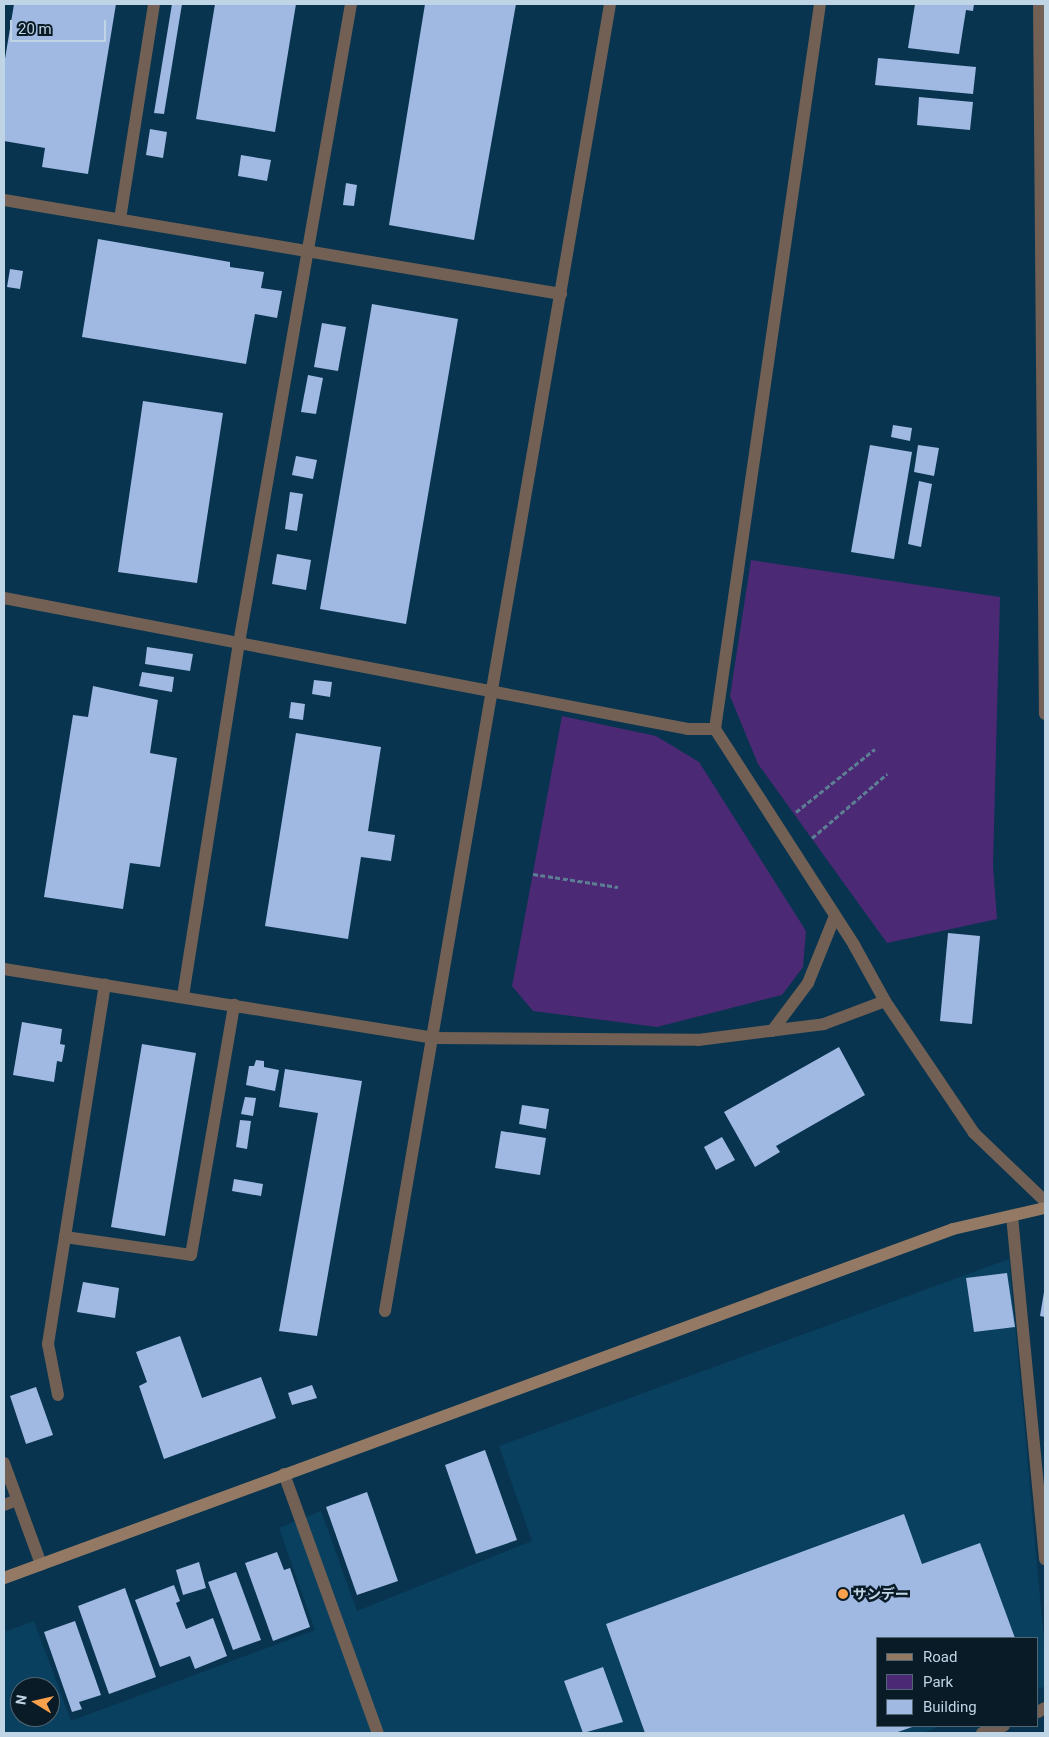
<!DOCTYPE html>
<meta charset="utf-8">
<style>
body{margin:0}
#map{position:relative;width:1049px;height:1737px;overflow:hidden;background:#08344f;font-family:Roboto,"Noto Sans JP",sans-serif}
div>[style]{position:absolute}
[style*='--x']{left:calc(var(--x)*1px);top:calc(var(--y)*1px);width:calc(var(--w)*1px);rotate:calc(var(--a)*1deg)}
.built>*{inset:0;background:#0a405f}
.green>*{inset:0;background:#4b2974}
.building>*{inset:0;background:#a0b9e3}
.path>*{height:3px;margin-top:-1.5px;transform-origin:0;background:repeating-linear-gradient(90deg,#5c7e94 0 5px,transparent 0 7.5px)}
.lane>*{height:12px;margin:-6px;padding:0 6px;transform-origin:6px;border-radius:6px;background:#716053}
.street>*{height:12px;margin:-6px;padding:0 6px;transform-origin:6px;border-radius:6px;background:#716053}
.secondary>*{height:12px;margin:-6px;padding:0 6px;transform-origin:6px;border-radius:6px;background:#947a65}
.dots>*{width:14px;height:14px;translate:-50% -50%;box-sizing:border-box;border:2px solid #091b27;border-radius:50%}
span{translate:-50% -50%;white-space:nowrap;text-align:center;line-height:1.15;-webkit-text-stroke:5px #091b27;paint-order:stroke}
.poi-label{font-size:14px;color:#bfd5e5;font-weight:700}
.left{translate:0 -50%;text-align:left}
.frame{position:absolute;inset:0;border:5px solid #bfd5e5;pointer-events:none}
.legend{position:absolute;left:876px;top:1637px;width:162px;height:90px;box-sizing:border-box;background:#091b27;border:1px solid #526573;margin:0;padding:6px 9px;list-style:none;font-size:15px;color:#bfd5e5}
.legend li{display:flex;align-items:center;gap:10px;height:25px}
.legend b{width:25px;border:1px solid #526573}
.north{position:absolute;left:10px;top:1677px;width:50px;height:50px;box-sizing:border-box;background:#091b27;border:1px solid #526573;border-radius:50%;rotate:279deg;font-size:14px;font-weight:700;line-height:20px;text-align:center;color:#bfd5e5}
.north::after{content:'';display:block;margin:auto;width:18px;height:22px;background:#f9a04c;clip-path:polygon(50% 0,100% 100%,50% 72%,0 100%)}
.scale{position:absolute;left:10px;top:20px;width:96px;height:22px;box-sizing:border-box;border:2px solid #bfd5e5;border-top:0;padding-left:6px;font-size:15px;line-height:18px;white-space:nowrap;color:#bfd5e5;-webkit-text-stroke:4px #091b27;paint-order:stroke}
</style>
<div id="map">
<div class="built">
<div style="clip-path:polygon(evenodd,1009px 1259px,1045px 1652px,1045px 1686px,1038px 1689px,1038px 1638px,878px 1638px,878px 1726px,941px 1726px,922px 1733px,4px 1733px,4px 1632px,34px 1621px,71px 1721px,315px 1630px,279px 1528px,321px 1511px,357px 1611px,532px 1541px,499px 1446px,1009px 1259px,20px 1687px,50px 1687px,50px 1717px,20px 1717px,20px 1687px)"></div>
</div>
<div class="green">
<div style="clip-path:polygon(751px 560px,1000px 597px,993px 866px,997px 919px,887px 943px,758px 764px,730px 696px)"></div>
<div style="clip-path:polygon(562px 716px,656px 736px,699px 762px,806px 931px,803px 967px,782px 995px,657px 1027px,533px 1011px,512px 986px)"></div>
</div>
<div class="building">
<div style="clip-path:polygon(14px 4px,116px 4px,88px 174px,42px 167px,45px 148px,4px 141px,4px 65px)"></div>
<div style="clip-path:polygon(172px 4px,182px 4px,164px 114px,154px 113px)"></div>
<div style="clip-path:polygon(215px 4px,296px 4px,275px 132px,196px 119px)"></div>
<div style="clip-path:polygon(425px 4px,516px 4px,474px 240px,389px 225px)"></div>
<div style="clip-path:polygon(915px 4px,974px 4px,973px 11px,966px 10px,959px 54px,908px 48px)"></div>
<div style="clip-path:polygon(878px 58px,976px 67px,973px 94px,875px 85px)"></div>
<div style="clip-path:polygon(919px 97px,973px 102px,970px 130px,917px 125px)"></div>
<div style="clip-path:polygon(150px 129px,167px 132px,163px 158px,146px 155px)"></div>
<div style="clip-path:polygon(241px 155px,271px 160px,267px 181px,238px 176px)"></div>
<div style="clip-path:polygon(346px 183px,357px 185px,354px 206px,343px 205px)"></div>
<div style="clip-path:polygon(98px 239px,230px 262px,230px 267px,264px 272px,261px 288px,282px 291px,277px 318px,255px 314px,246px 364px,82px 337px)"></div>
<div style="clip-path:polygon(10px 269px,23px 271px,20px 289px,7px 287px)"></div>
<div style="clip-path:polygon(372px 304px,458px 319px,406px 624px,320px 609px)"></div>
<div style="clip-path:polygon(322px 323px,346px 327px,338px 371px,314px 367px)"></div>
<div style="clip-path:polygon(308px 375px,323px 378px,316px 414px,301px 412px)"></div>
<div style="clip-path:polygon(143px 401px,223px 413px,197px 583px,118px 572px)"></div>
<div style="clip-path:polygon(893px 425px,912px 428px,910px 441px,891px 437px)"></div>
<div style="clip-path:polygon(870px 445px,912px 452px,894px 559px,851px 552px)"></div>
<div style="clip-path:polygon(918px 445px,939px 448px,934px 476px,914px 472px)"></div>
<div style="clip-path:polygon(296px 456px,317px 460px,313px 479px,292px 475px)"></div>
<div style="clip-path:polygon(919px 481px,932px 484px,921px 547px,908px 544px)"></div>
<div style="clip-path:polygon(290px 492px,303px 494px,297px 531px,285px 529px)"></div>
<div style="clip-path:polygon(277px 554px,311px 560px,306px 590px,272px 584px)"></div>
<div style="clip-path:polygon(147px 647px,193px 654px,190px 671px,145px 664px)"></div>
<div style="clip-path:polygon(142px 672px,174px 677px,172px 692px,139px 686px)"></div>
<div style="clip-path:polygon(314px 680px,332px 682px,330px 697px,312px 694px)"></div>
<div style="clip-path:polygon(93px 686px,158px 700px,150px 753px,177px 758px,160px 867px,130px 863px,123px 909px,44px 897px,73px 715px,88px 717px)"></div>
<div style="clip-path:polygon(291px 702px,305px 704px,303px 720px,289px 718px)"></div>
<div style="clip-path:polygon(296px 733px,381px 747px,368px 831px,395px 835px,391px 861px,361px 857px,348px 939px,265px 926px)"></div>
<div style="clip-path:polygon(948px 933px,980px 936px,972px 1024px,940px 1021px)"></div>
<div style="clip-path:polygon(22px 1022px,62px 1029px,60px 1044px,65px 1045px,62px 1062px,57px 1061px,54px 1082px,13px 1075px)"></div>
<div style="clip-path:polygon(142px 1044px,196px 1053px,165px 1236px,111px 1227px)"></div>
<div style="clip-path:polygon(839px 1047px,865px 1095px,776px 1146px,780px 1152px,755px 1167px,724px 1112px)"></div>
<div style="clip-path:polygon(256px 1060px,264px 1061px,264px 1067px,279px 1070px,275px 1091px,246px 1085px,249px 1066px,254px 1066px)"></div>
<div style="clip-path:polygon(285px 1069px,362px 1081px,317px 1336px,279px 1331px,318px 1113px,279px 1107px)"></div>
<div style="clip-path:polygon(245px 1097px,256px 1098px,253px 1116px,241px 1114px)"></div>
<div style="clip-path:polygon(522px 1105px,549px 1109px,546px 1129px,519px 1124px)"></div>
<div style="clip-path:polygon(240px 1120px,251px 1121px,247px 1149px,236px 1147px)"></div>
<div style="clip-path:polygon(501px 1131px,546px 1138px,540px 1175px,495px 1168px)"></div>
<div style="clip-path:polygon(722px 1137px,735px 1160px,716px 1170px,704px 1147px)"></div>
<div style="clip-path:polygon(234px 1179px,263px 1184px,261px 1196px,232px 1191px)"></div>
<div style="clip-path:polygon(1007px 1273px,1015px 1327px,974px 1332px,966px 1278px)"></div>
<div style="clip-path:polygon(83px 1282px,119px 1288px,115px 1318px,77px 1312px)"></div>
<div style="clip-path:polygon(1044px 1292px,1045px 1292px,1045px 1317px,1040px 1316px)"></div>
<div style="clip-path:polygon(180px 1336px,202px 1398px,261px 1377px,276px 1418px,164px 1459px,139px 1386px,147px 1382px,136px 1352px)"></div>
<div style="clip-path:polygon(312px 1385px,317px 1398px,292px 1405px,288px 1393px)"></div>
<div style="clip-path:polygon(36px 1387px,53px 1435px,26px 1444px,10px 1396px)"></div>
<div style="clip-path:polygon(485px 1450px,517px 1540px,476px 1554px,445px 1465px)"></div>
<div style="clip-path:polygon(367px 1492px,398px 1581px,357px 1595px,326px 1507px)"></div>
<div style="clip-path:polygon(904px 1514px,922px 1564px,980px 1543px,1015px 1638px,878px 1638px,878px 1726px,915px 1726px,895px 1733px,645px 1733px,606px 1624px)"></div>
<div style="clip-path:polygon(277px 1552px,284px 1570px,290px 1568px,310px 1627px,273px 1641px,245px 1563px)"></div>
<div style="clip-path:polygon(199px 1562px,206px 1588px,183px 1595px,176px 1570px)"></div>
<div style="clip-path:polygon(236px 1572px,261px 1640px,233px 1650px,208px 1582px)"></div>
<div style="clip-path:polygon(174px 1585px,180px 1601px,176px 1603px,186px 1629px,213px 1618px,227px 1656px,195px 1669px,190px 1656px,160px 1667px,135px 1600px)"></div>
<div style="clip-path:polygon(125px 1588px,156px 1677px,109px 1694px,78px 1606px)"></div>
<div style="clip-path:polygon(75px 1621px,101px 1695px,79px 1702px,82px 1709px,72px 1712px,44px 1632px)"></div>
<div style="clip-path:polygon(603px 1667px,623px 1722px,583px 1733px,564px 1681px)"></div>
</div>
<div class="path">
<div style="--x:796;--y:812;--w:101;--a:-38.6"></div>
<div style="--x:812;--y:838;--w:99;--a:-40.5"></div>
<div style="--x:533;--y:874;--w:86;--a:8.7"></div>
</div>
<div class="lane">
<div style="--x:820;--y:4;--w:733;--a:98.24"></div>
<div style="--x:715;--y:729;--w:257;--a:57.2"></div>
<div style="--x:854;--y:945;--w:64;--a:61"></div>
<div style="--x:885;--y:1001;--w:159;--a:56"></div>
<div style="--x:974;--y:1133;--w:98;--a:43.8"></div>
<div style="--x:4;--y:200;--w:565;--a:9.58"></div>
<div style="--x:120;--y:219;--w:218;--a:-81"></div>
<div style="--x:4;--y:598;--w:696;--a:10.84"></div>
<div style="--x:688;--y:729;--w:27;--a:0"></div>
<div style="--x:4;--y:969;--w:436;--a:9.1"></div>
<div style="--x:434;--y:1038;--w:264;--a:0.4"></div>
<div style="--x:698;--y:1040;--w:127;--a:-7.2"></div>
<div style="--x:824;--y:1024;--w:65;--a:-20.7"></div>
<div style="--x:183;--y:996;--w:357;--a:-81"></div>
<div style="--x:239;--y:643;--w:649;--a:-80.06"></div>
<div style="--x:772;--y:1031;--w:60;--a:-53.1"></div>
<div style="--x:808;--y:983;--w:72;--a:-68.1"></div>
<div style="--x:65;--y:1237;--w:127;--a:8.1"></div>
<div style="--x:191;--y:1255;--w:254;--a:-80.2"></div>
<div style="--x:385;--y:1311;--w:1326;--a:-80.23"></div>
<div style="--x:58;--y:1395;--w:52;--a:-101.1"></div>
<div style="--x:48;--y:1344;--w:364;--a:-81"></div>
<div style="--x:4;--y:1463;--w:108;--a:69.9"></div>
<div style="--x:284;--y:1474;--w:276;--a:70.1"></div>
<div style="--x:4;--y:1505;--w:14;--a:-21"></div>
</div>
<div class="street">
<div style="--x:1039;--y:4;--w:710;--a:89.52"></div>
<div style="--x:1012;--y:1216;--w:345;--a:84.5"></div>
<div style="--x:1038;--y:1712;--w:8;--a:-30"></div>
<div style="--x:982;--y:1733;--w:23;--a:-18"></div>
</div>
<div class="secondary">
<div style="--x:4;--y:1578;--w:1011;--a:-20.19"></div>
<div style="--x:953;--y:1229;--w:94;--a:-12.9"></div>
</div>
<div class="dots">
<div style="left:843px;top:1594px;background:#f9a04c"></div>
</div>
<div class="poi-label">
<span class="left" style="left:853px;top:1594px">サンデー</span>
</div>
<div class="frame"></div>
<ul class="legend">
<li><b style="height:6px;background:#947a65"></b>Road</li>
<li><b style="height:14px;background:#4b2974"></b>Park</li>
<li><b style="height:14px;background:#a0b9e3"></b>Building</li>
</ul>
<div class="north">N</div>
<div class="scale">20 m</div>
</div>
